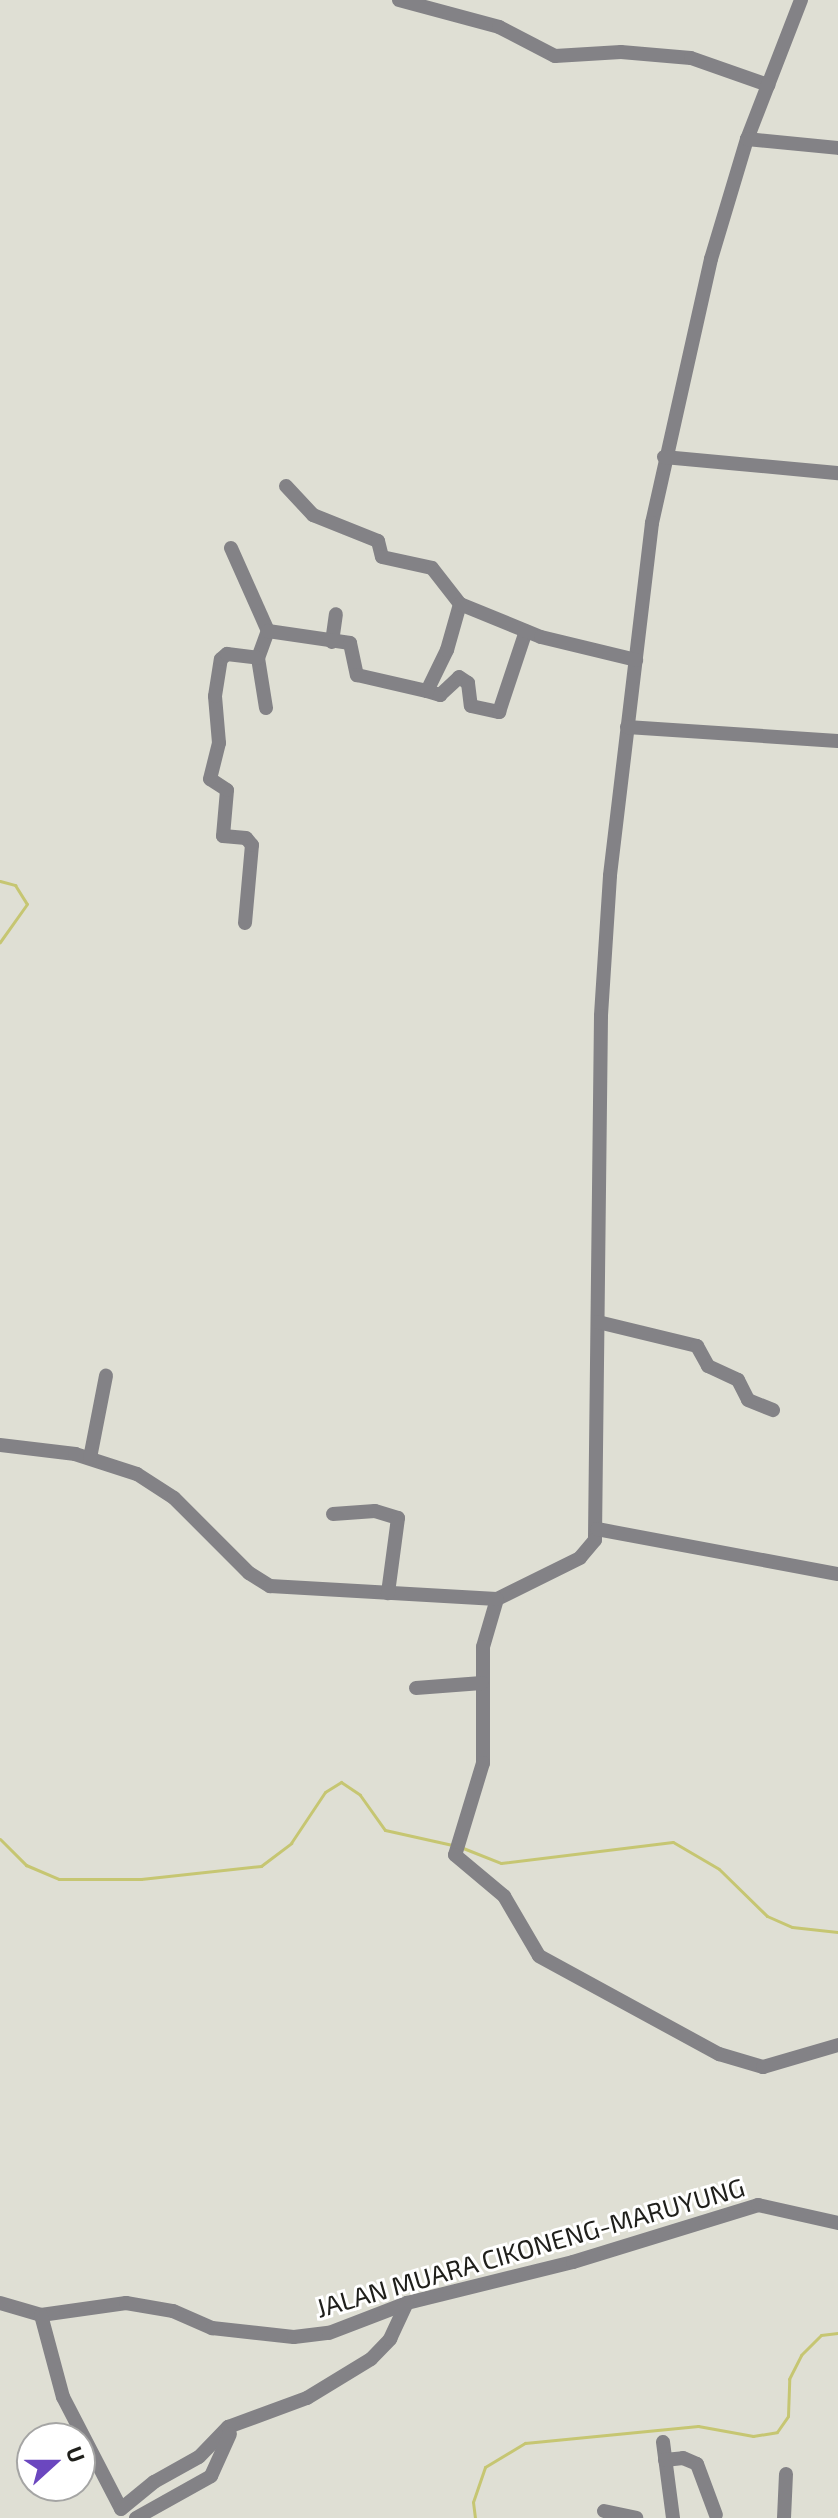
<!DOCTYPE html>
<style>
body{margin:0}
#map{position:relative;width:838px;height:2518px;overflow:hidden;background:#dfdfd4;font-family:"Exo 2",sans-serif}
div>[style]{position:absolute}
[style*='--x']{left:calc(var(--x)*1px);top:calc(var(--y)*1px);width:calc(var(--w)*1px);rotate:calc(var(--a)*1deg)}
.stream>*{height:3px;margin:-1.5px;padding:0 1.5px;transform-origin:1.5px;border-radius:1.5px;background:#c6c672}
.minor>*{height:14px;margin:-7px;padding:0 7px;transform-origin:7px;border-radius:7px;background:#838286}
span{translate:-50% -50%;white-space:nowrap;text-align:center;line-height:1.15;-webkit-text-stroke:6px #fff;paint-order:stroke}
.street-label{font-size:26px;color:#1f1f1b}
.north{position:absolute;left:16px;top:2422px;width:80px;height:80px;box-sizing:border-box;background:#fff;border:2px solid #a5a5a4;border-radius:50%;rotate:69deg;font-size:22px;font-weight:700;line-height:32px;text-align:center;color:#1f1f1b}
.north::after{content:'';display:block;margin:auto;width:28px;height:36px;background:#6b47bf;clip-path:polygon(50% 0,100% 100%,50% 72%,0 100%)}
</style>
<div id="map">
<div class="stream">
<div style="--x:0;--y:881;--w:16;--a:15"></div>
<div style="--x:15;--y:885;--w:22;--a:58"></div>
<div style="--x:27;--y:904;--w:47;--a:125.4"></div>
<div style="--x:0;--y:1839;--w:37;--a:45"></div>
<div style="--x:26;--y:1865;--w:36;--a:23"></div>
<div style="--x:59;--y:1879;--w:82;--a:0"></div>
<div style="--x:141;--y:1879;--w:121;--a:-6.2"></div>
<div style="--x:261;--y:1866;--w:38;--a:-37"></div>
<div style="--x:291;--y:1843;--w:61;--a:-56.3"></div>
<div style="--x:325;--y:1792;--w:19;--a:-32"></div>
<div style="--x:341;--y:1782;--w:23;--a:34"></div>
<div style="--x:360;--y:1795;--w:43;--a:54.5"></div>
<div style="--x:385;--y:1830;--w:69;--a:12.6"></div>
<div style="--x:463;--y:1848;--w:41;--a:21.5"></div>
<div style="--x:501;--y:1863;--w:173;--a:-7"></div>
<div style="--x:673;--y:1842;--w:53;--a:30.4"></div>
<div style="--x:719;--y:1869;--w:67;--a:44.4"></div>
<div style="--x:767;--y:1916;--w:27;--a:24"></div>
<div style="--x:792;--y:1927;--w:46;--a:6.2"></div>
<div style="--x:475;--y:2518;--w:16;--a:-97"></div>
<div style="--x:473;--y:2502;--w:37;--a:-71"></div>
<div style="--x:485;--y:2467;--w:47;--a:-31"></div>
<div style="--x:525;--y:2443;--w:174;--a:-5.6"></div>
<div style="--x:698;--y:2426;--w:56;--a:10.3"></div>
<div style="--x:753;--y:2436;--w:24;--a:-9"></div>
<div style="--x:777;--y:2432;--w:19;--a:-55"></div>
<div style="--x:788;--y:2416;--w:37;--a:-88"></div>
<div style="--x:789;--y:2379;--w:27;--a:-63"></div>
<div style="--x:801;--y:2355;--w:28;--a:-45"></div>
<div style="--x:821;--y:2335;--w:17;--a:-7"></div>
</div>
<div class="minor">
<div style="--x:399;--y:0;--w:104;--a:15.1"></div>
<div style="--x:499;--y:27;--w:63;--a:27.4"></div>
<div style="--x:555;--y:56;--w:66;--a:-3.5"></div>
<div style="--x:621;--y:52;--w:70;--a:4.9"></div>
<div style="--x:691;--y:58;--w:82;--a:19.3"></div>
<div style="--x:801;--y:0;--w:149;--a:111.2"></div>
<div style="--x:747;--y:139;--w:125;--a:106.7"></div>
<div style="--x:711;--y:259;--w:271;--a:102.6"></div>
<div style="--x:652;--y:523;--w:355;--a:96.8"></div>
<div style="--x:610;--y:876;--w:140;--a:93.7"></div>
<div style="--x:601;--y:1016;--w:524;--a:90.66"></div>
<div style="--x:595;--y:1540;--w:23;--a:130"></div>
<div style="--x:580;--y:1558;--w:93;--a:153.7"></div>
<div style="--x:497;--y:1599;--w:50;--a:106.3"></div>
<div style="--x:483;--y:1647;--w:116;--a:90"></div>
<div style="--x:483;--y:1763;--w:96;--a:106.9"></div>
<div style="--x:455;--y:1855;--w:64;--a:39.9"></div>
<div style="--x:504;--y:1896;--w:69;--a:59.7"></div>
<div style="--x:539;--y:1956;--w:205;--a:28.6"></div>
<div style="--x:719;--y:2054;--w:46;--a:16.5"></div>
<div style="--x:763;--y:2067;--w:78;--a:-16.3"></div>
<div style="--x:747;--y:139;--w:91;--a:5.6"></div>
<div style="--x:664;--y:457;--w:175;--a:5.3"></div>
<div style="--x:286;--y:486;--w:40;--a:47"></div>
<div style="--x:313;--y:515;--w:70;--a:21.8"></div>
<div style="--x:378;--y:541;--w:16;--a:76"></div>
<div style="--x:382;--y:557;--w:51;--a:12.4"></div>
<div style="--x:432;--y:568;--w:46;--a:52.1"></div>
<div style="--x:231;--y:548;--w:91;--a:66"></div>
<div style="--x:332;--y:642;--w:28;--a:-82"></div>
<div style="--x:427;--y:691;--w:14;--a:17"></div>
<div style="--x:440;--y:695;--w:26;--a:-43"></div>
<div style="--x:459;--y:677;--w:11;--a:34"></div>
<div style="--x:468;--y:683;--w:23;--a:83"></div>
<div style="--x:471;--y:706;--w:29;--a:12"></div>
<div style="--x:499;--y:712;--w:85;--a:-71.6"></div>
<div style="--x:266;--y:708;--w:51;--a:-99.1"></div>
<div style="--x:258;--y:658;--w:29;--a:-70"></div>
<div style="--x:268;--y:631;--w:83;--a:8.3"></div>
<div style="--x:350;--y:643;--w:33;--a:78"></div>
<div style="--x:357;--y:675;--w:72;--a:12.9"></div>
<div style="--x:427;--y:691;--w:46;--a:-64"></div>
<div style="--x:447;--y:650;--w:48;--a:-74.2"></div>
<div style="--x:460;--y:604;--w:87;--a:22.2"></div>
<div style="--x:541;--y:637;--w:98;--a:13.6"></div>
<div style="--x:627;--y:727;--w:211;--a:3.8"></div>
<div style="--x:245;--y:923;--w:78;--a:-84.9"></div>
<div style="--x:252;--y:845;--w:9;--a:-131"></div>
<div style="--x:246;--y:838;--w:23;--a:-175"></div>
<div style="--x:223;--y:836;--w:46;--a:-85"></div>
<div style="--x:227;--y:790;--w:20;--a:-147"></div>
<div style="--x:210;--y:779;--w:37;--a:-76"></div>
<div style="--x:219;--y:743;--w:47;--a:-94.9"></div>
<div style="--x:215;--y:696;--w:37;--a:-81"></div>
<div style="--x:221;--y:659;--w:8;--a:-40"></div>
<div style="--x:227;--y:654;--w:31;--a:7"></div>
<div style="--x:598;--y:1322;--w:102;--a:13.6"></div>
<div style="--x:697;--y:1346;--w:23;--a:61"></div>
<div style="--x:708;--y:1366;--w:33;--a:25"></div>
<div style="--x:738;--y:1380;--w:22;--a:63"></div>
<div style="--x:748;--y:1400;--w:27;--a:22"></div>
<div style="--x:0;--y:1445;--w:76;--a:6.8"></div>
<div style="--x:75;--y:1454;--w:65;--a:17.9"></div>
<div style="--x:137;--y:1474;--w:44;--a:33"></div>
<div style="--x:174;--y:1498;--w:106;--a:45"></div>
<div style="--x:249;--y:1573;--w:25;--a:32"></div>
<div style="--x:270;--y:1586;--w:227;--a:3.3"></div>
<div style="--x:90;--y:1458;--w:84;--a:-79"></div>
<div style="--x:333;--y:1514;--w:42;--a:-4.1"></div>
<div style="--x:375;--y:1511;--w:24;--a:17"></div>
<div style="--x:398;--y:1518;--w:76;--a:97.6"></div>
<div style="--x:597;--y:1529;--w:245;--a:10.6"></div>
<div style="--x:416;--y:1688;--w:66;--a:-4.3"></div>
<div style="--x:0;--y:2303;--w:43;--a:16.3"></div>
<div style="--x:41;--y:2315;--w:86;--a:-8"></div>
<div style="--x:126;--y:2303;--w:48;--a:9.7"></div>
<div style="--x:173;--y:2311;--w:43;--a:23.6"></div>
<div style="--x:212;--y:2328;--w:82;--a:6.3"></div>
<div style="--x:294;--y:2337;--w:35;--a:-7"></div>
<div style="--x:329;--y:2333;--w:84;--a:-21"></div>
<div style="--x:407;--y:2303;--w:171;--a:-13.9"></div>
<div style="--x:573;--y:2262;--w:194;--a:-17.1"></div>
<div style="--x:758;--y:2205;--w:82;--a:12.7"></div>
<div style="--x:41;--y:2315;--w:85;--a:75"></div>
<div style="--x:63;--y:2397;--w:126;--a:62.6"></div>
<div style="--x:121;--y:2509;--w:43;--a:-39.3"></div>
<div style="--x:154;--y:2482;--w:51;--a:-29.1"></div>
<div style="--x:199;--y:2457;--w:42;--a:-46"></div>
<div style="--x:228;--y:2427;--w:84;--a:-20.2"></div>
<div style="--x:307;--y:2398;--w:75;--a:-31.4"></div>
<div style="--x:371;--y:2359;--w:28;--a:-46"></div>
<div style="--x:390;--y:2339;--w:40;--a:-65"></div>
<div style="--x:663;--y:2442;--w:77;--a:82.5"></div>
<div style="--x:665;--y:2460;--w:18;--a:-6"></div>
<div style="--x:683;--y:2458;--w:15;--a:23"></div>
<div style="--x:697;--y:2464;--w:54;--a:69.6"></div>
<div style="--x:604;--y:2511;--w:33;--a:12"></div>
<div style="--x:136;--y:2518;--w:86;--a:-29.2"></div>
<div style="--x:211;--y:2476;--w:46;--a:-65.7"></div>
<div style="--x:784;--y:2518;--w:44;--a:-87.4"></div>
</div>
<div class="street-label">
<span style="left:530px;top:2247px;rotate:-16deg">JALAN MUARA CIKONENG-MARUYUNG</span>
</div>
<div class="north">U</div>
</div>
